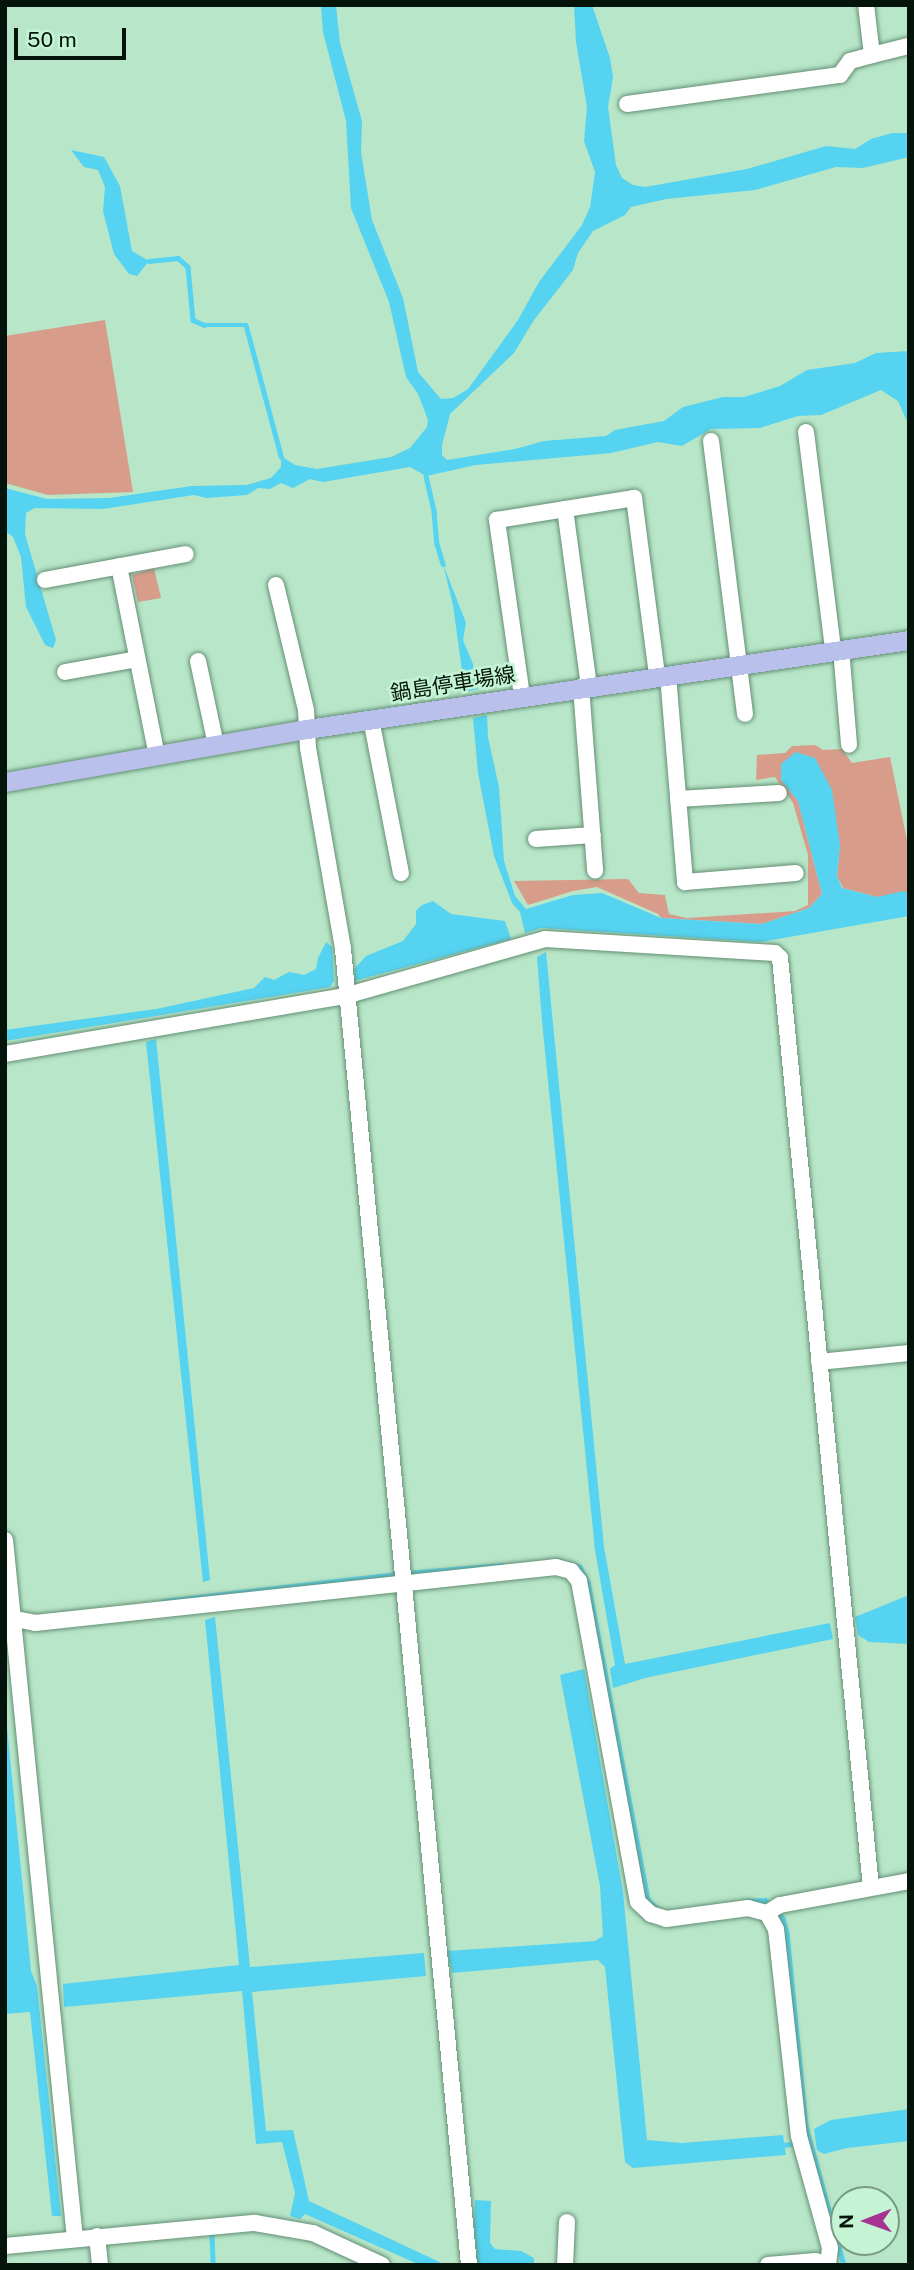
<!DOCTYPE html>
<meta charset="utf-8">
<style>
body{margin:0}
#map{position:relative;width:914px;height:2270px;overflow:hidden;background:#b8e6c8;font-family:"Public Sans","Noto Sans JP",sans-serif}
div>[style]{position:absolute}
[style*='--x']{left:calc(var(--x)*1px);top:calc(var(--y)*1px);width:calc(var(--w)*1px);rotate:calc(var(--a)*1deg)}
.green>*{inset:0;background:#d89c8b}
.water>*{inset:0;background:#55d3f1}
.stream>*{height:4.5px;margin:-2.25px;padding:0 2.25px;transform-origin:2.25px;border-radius:2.25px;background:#55d3f1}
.roads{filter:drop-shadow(0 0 2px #648f74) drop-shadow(0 0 2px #648f74)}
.minor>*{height:16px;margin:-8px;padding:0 8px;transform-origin:8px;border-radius:8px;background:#fff}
.major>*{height:19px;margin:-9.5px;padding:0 9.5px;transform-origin:9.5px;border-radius:9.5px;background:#b9c0eb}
span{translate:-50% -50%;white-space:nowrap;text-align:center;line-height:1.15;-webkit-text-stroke:5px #c5f4d5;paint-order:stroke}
.street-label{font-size:21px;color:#04140a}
.frame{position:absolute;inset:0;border:7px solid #04140a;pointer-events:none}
.north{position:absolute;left:830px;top:2186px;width:70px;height:70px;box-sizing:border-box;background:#c5f4d5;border:2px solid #789a84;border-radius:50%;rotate:269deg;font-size:19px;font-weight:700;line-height:28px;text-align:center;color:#04140a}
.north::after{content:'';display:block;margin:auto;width:24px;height:32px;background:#a5338f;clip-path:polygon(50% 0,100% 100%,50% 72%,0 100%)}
.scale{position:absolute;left:14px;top:28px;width:112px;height:32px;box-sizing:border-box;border:4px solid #04140a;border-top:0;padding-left:9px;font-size:21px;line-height:24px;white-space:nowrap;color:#04140a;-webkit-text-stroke:5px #c5f4d5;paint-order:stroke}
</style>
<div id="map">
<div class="green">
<div style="clip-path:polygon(105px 320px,133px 492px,48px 495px,5px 483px,5px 336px)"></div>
<div style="clip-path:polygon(154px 568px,161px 598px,138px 602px,132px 575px)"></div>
<div style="clip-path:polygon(815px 745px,823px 750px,842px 749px,852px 763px,890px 757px,909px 850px,909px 892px,877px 897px,843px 888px,837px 876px,840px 845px,781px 780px,798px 801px,822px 894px,809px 908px,762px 924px,661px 918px,658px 914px,597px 887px,573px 891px,528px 905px,514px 881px,628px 879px,639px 893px,665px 895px,669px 914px,687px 918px,795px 911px,808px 905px,808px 855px,793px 803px,775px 777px,756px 780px,757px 755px,785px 753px,792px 746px)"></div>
</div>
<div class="water">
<div style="clip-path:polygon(321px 5px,336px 5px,340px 43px,362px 121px,361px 152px,372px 220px,403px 298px,418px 372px,441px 399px,453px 398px,468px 389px,518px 320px,539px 282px,582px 225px,590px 207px,595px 172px,584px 141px,587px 107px,576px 42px,574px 5px,592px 5px,610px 58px,613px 77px,608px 107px,616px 165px,622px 178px,633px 185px,645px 187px,747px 169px,826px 146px,855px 149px,871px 139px,892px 133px,909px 133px,909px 157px,863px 168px,836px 167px,755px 190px,666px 199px,631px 207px,625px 215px,593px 231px,578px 253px,573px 270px,534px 320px,514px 353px,450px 414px,442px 445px,442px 455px,447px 460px,515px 449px,544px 441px,606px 436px,615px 430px,664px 421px,683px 407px,723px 397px,744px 397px,780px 386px,807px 370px,855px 363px,876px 353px,909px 351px,909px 426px,898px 401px,881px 390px,821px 415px,798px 416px,760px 428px,711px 429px,682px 446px,658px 442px,611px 453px,476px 465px,426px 476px,410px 467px,323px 482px,310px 479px,293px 488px,281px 483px,270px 489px,258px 488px,247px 495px,206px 498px,194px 495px,103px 509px,35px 508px,26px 513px,25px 534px,56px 640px,53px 648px,45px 645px,26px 607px,21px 557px,13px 537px,5px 531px,5px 488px,47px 499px,109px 498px,192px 486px,246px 485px,271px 478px,281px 467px,281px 456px,295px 465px,317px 469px,391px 457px,410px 448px,427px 427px,428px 420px,418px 394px,406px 377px,389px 302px,351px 208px,346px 121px,323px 32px)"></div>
<div style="clip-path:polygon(71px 150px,104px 157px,120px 186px,132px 251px,149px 261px,137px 276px,129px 274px,114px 254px,103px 211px,105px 187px,98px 170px,84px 167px)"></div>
<div style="clip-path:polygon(443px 564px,466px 623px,463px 640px,473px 664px,478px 689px,465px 692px,453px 605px)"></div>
<div style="clip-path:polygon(487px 715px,488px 737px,499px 787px,504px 861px,515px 896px,526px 909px,573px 895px,602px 893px,661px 918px,762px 924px,809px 908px,822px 894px,798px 801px,781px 780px,781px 764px,796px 752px,815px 758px,832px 790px,840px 845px,837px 876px,842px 888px,877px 897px,903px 891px,909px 894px,909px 916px,760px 942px,541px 928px,525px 933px,520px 912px,512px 903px,494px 856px,478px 773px,473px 718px)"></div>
<div style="clip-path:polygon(433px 901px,451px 914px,505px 921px,511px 939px,354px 981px,355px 968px,366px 956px,403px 941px,416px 924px,416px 911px,422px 905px)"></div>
<div style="clip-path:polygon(326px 942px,332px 947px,334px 981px,330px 987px,5px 1041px,5px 1030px,156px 1009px,254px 988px,265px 977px,274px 980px,289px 972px,304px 975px,316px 969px,318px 958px)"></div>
<div style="clip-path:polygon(546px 952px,604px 1547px,625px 1664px,830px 1623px,833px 1639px,645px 1678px,613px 1688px,610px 1669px,615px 1665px,595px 1550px,542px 1021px,537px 957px)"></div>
<div style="clip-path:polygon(156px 1039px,210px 1580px,203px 1582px,146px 1042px)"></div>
<div style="clip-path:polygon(909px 1595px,909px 1644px,869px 1642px,858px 1635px,855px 1617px)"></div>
<div style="clip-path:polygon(215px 1617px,250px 1967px,424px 1953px,426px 1976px,252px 1992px,266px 2131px,293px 2130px,309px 2201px,446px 2265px,420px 2265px,305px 2214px,300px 2219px,290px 2216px,295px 2193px,282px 2142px,256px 2144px,242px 1991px,64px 2007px,63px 1984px,239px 1965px,205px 1620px)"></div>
<div style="clip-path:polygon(584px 1669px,623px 1892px,647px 2140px,682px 2143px,783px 2135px,786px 2155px,633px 2168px,625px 2162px,605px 1967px,598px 1960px,452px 1973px,447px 1951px,595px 1941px,603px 1936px,600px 1886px,560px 1675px)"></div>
<div style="clip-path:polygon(5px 1706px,31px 1971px,37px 1986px,61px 2216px,52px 2216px,30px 2012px,5px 2014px)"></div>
<div style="clip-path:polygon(909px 2109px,909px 2141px,847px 2148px,824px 2154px,817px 2150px,814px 2129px,831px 2120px)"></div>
<div style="clip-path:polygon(475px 2200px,491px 2201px,490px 2243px,495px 2249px,521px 2251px,534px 2258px,534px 2265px,476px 2265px,473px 2245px)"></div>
</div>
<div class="stream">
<div style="--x:149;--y:261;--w:29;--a:-6"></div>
<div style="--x:178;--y:258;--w:13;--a:42"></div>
<div style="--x:188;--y:267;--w:53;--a:84.6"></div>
<div style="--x:193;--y:320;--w:12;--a:24"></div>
<div style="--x:204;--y:325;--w:42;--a:0"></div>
<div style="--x:246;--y:325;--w:136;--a:75"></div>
<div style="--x:426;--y:476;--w:37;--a:77"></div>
<div style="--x:434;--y:512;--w:32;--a:85"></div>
<div style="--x:437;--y:544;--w:21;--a:73"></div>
<div style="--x:556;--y:1560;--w:25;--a:16"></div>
<div style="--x:580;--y:1567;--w:17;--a:62"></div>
<div style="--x:588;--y:1582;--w:324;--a:79.3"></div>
<div style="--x:648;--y:1900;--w:13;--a:42"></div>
<div style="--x:406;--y:1573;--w:96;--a:-4.8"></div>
<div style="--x:163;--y:1601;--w:237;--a:-6.6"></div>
<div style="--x:746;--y:1901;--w:19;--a:-3"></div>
<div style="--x:765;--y:1900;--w:7;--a:45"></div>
<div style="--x:777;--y:1911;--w:9;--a:49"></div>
<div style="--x:783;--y:1918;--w:16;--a:75"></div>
<div style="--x:787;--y:1933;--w:194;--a:84.4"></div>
<div style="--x:806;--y:2126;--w:144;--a:74.7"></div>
<div style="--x:784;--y:2145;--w:13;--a:-9"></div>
<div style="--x:212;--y:2233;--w:32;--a:88"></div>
</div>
<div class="roads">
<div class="minor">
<div style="--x:872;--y:55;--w:38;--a:-14"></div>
<div style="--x:627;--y:104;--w:215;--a:-7.8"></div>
<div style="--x:840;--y:75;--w:17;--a:-54"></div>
<div style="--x:850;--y:61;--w:23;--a:-15"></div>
<div style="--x:872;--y:55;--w:50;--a:-96.8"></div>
<div style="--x:806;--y:432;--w:220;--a:82.9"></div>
<div style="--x:711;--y:441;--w:275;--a:82.9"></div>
<div style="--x:565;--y:509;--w:179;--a:82.3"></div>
<div style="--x:119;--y:566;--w:194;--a:78.7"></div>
<div style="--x:45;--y:580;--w:143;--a:-10.4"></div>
<div style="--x:276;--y:585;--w:129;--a:76.5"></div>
<div style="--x:306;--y:710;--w:38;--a:87"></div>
<div style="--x:308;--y:748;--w:204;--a:80.1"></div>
<div style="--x:343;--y:949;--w:1322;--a:84.53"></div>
<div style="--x:841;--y:649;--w:96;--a:85.2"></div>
<div style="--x:198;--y:661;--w:86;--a:77.9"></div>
<div style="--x:65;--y:672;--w:73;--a:-10.2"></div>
<div style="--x:668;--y:675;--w:208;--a:85.3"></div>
<div style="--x:685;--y:882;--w:111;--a:-4.6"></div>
<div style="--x:581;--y:687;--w:184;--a:85.6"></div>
<div style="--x:522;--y:696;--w:178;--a:-98.1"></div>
<div style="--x:497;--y:520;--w:139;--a:-9.1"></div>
<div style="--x:634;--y:498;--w:179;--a:82.6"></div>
<div style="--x:371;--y:719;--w:157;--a:79"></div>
<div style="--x:678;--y:799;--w:101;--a:-3.4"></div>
<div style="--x:536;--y:839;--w:57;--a:-4"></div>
<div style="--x:5;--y:1054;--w:345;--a:-9.7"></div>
<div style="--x:345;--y:996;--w:208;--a:-15.9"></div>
<div style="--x:545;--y:939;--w:230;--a:3.5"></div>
<div style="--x:775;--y:953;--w:7;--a:45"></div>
<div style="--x:780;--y:958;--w:933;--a:84.41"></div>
<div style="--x:819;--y:1362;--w:90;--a:-5.7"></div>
<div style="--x:5;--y:1540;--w:702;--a:84.28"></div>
<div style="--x:5;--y:1617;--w:31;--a:11"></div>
<div style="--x:35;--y:1623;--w:524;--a:-6.13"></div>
<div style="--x:556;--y:1567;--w:16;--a:15"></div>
<div style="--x:571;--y:1571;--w:13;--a:51"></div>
<div style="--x:579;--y:1581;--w:326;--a:79.6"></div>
<div style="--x:638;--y:1902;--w:18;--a:43"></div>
<div style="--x:651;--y:1914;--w:16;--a:18"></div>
<div style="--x:666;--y:1919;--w:83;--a:-7.6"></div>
<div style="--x:748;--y:1908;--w:20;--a:15"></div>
<div style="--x:767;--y:1913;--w:15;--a:-32"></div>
<div style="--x:780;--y:1905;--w:131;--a:-10.5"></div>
<div style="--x:767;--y:1913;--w:18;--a:61"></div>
<div style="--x:776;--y:1929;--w:208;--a:83.7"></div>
<div style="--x:799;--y:2136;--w:116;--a:74.5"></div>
<div style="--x:830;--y:2248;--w:16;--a:97"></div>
<div style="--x:97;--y:2236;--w:29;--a:84"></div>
<div style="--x:5;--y:2246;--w:251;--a:-5.3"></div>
<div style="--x:255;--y:2223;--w:59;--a:9.8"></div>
<div style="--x:313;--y:2233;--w:76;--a:24.9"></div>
<div style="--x:565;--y:2265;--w:43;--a:-87.3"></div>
<div style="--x:768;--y:2265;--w:48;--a:-4.8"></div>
<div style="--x:816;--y:2261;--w:13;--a:18"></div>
</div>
<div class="major">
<div style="--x:5;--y:782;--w:307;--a:-10"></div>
<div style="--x:307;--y:729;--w:609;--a:-8.41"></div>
</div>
</div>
<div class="street-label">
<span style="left:453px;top:684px;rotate:-9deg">鍋島停車場線</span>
</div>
<div class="frame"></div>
<div class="north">N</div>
<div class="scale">50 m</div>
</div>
